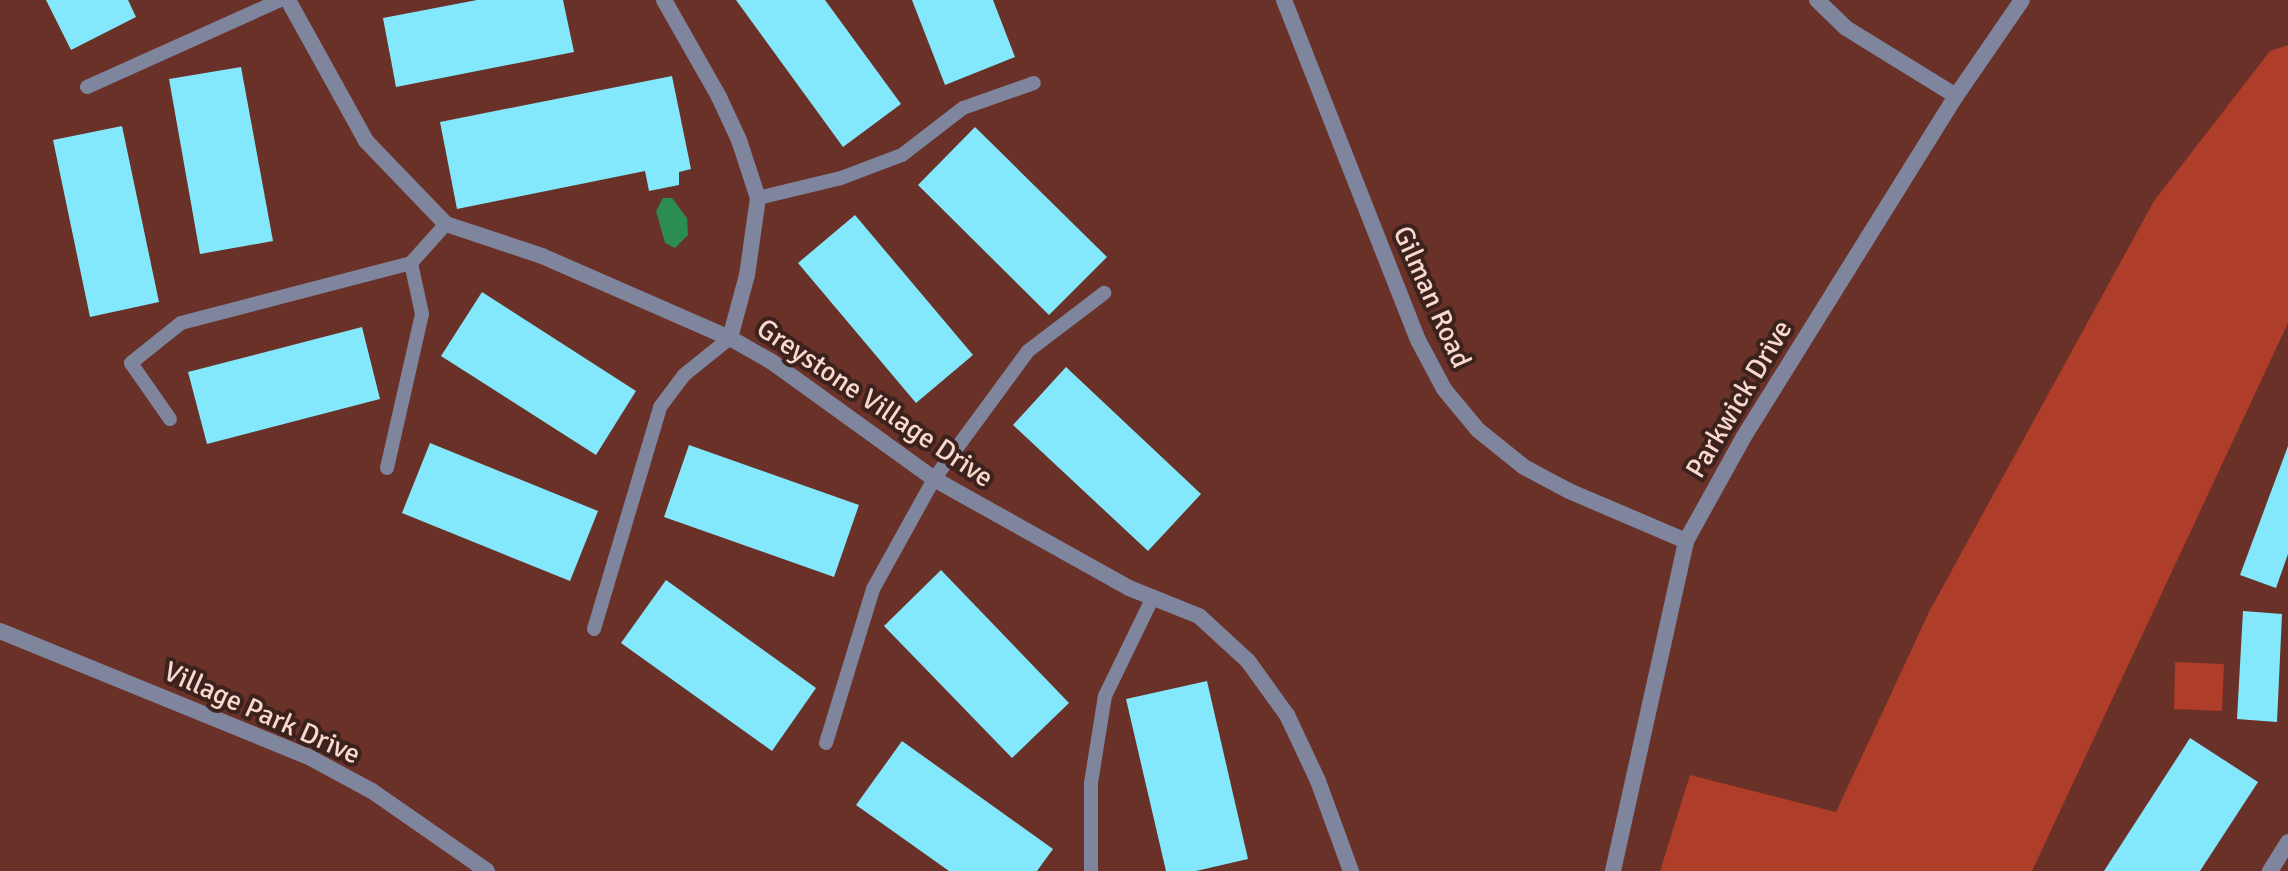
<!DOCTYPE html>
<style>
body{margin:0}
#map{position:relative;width:2288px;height:871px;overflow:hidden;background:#693127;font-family:Signika,sans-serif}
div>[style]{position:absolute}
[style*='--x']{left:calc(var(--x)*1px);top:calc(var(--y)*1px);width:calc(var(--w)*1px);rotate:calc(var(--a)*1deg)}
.green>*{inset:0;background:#ae3d29}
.water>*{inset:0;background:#2b8d50}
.building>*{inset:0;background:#84e8fc}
.lane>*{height:14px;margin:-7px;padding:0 7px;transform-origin:7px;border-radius:7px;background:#7e859d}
.street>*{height:16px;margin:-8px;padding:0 8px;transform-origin:8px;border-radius:8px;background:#7e859d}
span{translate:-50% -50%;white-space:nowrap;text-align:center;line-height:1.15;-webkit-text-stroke:8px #3c221d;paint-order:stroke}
.street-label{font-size:28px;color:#fad7cf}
</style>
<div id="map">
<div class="green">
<div style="clip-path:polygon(2288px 45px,2288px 323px,2032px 871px,1660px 871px,1690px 775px,1836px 812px,1929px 612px,2154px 201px,2270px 51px)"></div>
<div style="clip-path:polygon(2175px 662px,2224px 664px,2222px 711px,2174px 709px)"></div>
</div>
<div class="water">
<div style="clip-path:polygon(663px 198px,672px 198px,687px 218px,688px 235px,675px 248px,665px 243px,656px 211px)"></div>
</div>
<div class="building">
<div style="clip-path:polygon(46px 0,128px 0,136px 17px,71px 50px)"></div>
<div style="clip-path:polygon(477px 0,563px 0,574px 52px,396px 87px,383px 18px)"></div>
<div style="clip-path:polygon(736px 0,825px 0,901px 104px,843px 147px)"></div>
<div style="clip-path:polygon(912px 0,993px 0,1015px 57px,945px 85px)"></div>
<div style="clip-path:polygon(241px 67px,273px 241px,200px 254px,169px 79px)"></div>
<div style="clip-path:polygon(672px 76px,691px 169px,679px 172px,679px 185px,649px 191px,645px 171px,457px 209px,440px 122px)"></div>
<div style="clip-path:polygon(122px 126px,159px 302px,90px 317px,53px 140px)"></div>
<div style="clip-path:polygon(975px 127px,1107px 257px,1049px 315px,918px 185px)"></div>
<div style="clip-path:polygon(855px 215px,973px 355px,916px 403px,798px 263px)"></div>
<div style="clip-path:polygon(482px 292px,636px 391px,596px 455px,441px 356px)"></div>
<div style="clip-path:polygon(362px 327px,380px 399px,207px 444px,188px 372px)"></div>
<div style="clip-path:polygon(1066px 367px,1201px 494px,1148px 551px,1013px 425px)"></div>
<div style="clip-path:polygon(430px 443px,598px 511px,570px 581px,402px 513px)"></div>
<div style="clip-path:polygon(689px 445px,859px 505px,834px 577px,664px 517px)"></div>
<div style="clip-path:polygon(2288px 446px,2288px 554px,2276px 588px,2240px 575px)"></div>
<div style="clip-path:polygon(941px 570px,1069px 703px,1012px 758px,884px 626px)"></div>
<div style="clip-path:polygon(666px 580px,816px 688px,772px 751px,621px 643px)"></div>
<div style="clip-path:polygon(2243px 611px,2282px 614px,2277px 722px,2237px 719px)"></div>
<div style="clip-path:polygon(1207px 681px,1248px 859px,1196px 871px,1166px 871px,1126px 699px)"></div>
<div style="clip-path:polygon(2190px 738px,2258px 782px,2200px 871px,2104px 871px)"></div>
<div style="clip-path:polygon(902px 741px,1053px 849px,1037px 871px,949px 871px,856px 805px)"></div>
</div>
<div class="lane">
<div style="--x:87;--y:87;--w:213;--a:-24.2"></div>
<div style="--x:758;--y:198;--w:85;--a:-13.5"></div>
<div style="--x:841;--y:178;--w:65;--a:-20.7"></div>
<div style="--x:902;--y:155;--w:77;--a:-37.6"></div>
<div style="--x:963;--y:108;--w:75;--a:-19.4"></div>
<div style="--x:170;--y:419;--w:68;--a:-124.9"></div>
<div style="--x:131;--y:363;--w:64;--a:-38.7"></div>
<div style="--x:181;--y:323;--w:238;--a:-14.6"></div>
<div style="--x:411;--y:263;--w:52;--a:-48.1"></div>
<div style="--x:387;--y:468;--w:158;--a:-77.2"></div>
<div style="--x:422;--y:314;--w:52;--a:-102.2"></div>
<div style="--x:594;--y:629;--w:232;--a:-73.4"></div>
<div style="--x:660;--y:407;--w:40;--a:-53"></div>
<div style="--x:684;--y:375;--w:59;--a:-38.8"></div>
<div style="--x:826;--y:743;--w:161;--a:-73"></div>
<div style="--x:873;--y:589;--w:126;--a:-61"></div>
<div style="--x:934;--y:479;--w:159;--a:-53.7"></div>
<div style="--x:1028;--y:351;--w:96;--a:-37.3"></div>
<div style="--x:1091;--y:871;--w:88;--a:-90"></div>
<div style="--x:1091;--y:783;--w:88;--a:-80.9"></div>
<div style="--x:1105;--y:696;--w:110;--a:-64.1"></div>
</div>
<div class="street">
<div style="--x:288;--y:0;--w:161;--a:61"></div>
<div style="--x:366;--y:141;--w:115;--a:46.1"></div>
<div style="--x:446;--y:224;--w:101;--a:18.4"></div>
<div style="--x:542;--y:256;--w:205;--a:23.6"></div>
<div style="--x:730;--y:338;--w:48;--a:29.7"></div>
<div style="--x:772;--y:362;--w:200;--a:35.8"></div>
<div style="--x:934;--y:479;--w:223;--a:29.2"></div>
<div style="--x:1129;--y:588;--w:75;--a:21.8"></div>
<div style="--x:1199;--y:616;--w:67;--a:42.6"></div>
<div style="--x:1248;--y:661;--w:67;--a:54.2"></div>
<div style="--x:1287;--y:715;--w:73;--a:64.8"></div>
<div style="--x:1318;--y:781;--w:96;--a:69.9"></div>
<div style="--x:664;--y:0;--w:112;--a:60.4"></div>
<div style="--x:719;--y:97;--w:47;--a:65.1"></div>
<div style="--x:739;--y:140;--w:61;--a:71.9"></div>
<div style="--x:758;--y:198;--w:78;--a:98.1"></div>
<div style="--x:747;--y:275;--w:65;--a:105.1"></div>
<div style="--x:1284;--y:0;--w:365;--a:68.5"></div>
<div style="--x:1418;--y:340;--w:55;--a:62"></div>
<div style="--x:1444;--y:389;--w:53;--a:50.3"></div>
<div style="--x:1478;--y:430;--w:59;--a:38.8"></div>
<div style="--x:1524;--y:467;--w:51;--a:28.1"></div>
<div style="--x:1569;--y:491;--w:127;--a:23.1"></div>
<div style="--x:1817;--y:0;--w:40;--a:44"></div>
<div style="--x:1846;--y:28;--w:129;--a:31.7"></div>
<div style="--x:0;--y:631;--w:331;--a:22.2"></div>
<div style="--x:307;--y:756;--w:74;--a:28.3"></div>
<div style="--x:372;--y:791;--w:140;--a:34.8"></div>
<div style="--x:1613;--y:871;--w:338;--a:-77.5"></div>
<div style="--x:1686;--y:541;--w:118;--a:-61"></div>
<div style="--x:1743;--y:438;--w:403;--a:-58.1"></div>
<div style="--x:1956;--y:96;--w:116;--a:-55.5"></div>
<div style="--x:2270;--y:871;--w:34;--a:-58"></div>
</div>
<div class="street-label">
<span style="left:1432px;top:297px;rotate:66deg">Gilman Road</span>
<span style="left:1739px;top:399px;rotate:-59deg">Parkwick Drive</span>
<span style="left:875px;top:403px;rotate:34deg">Greystone Village Drive</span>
<span style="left:262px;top:713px;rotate:24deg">Village Park Drive</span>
</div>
</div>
